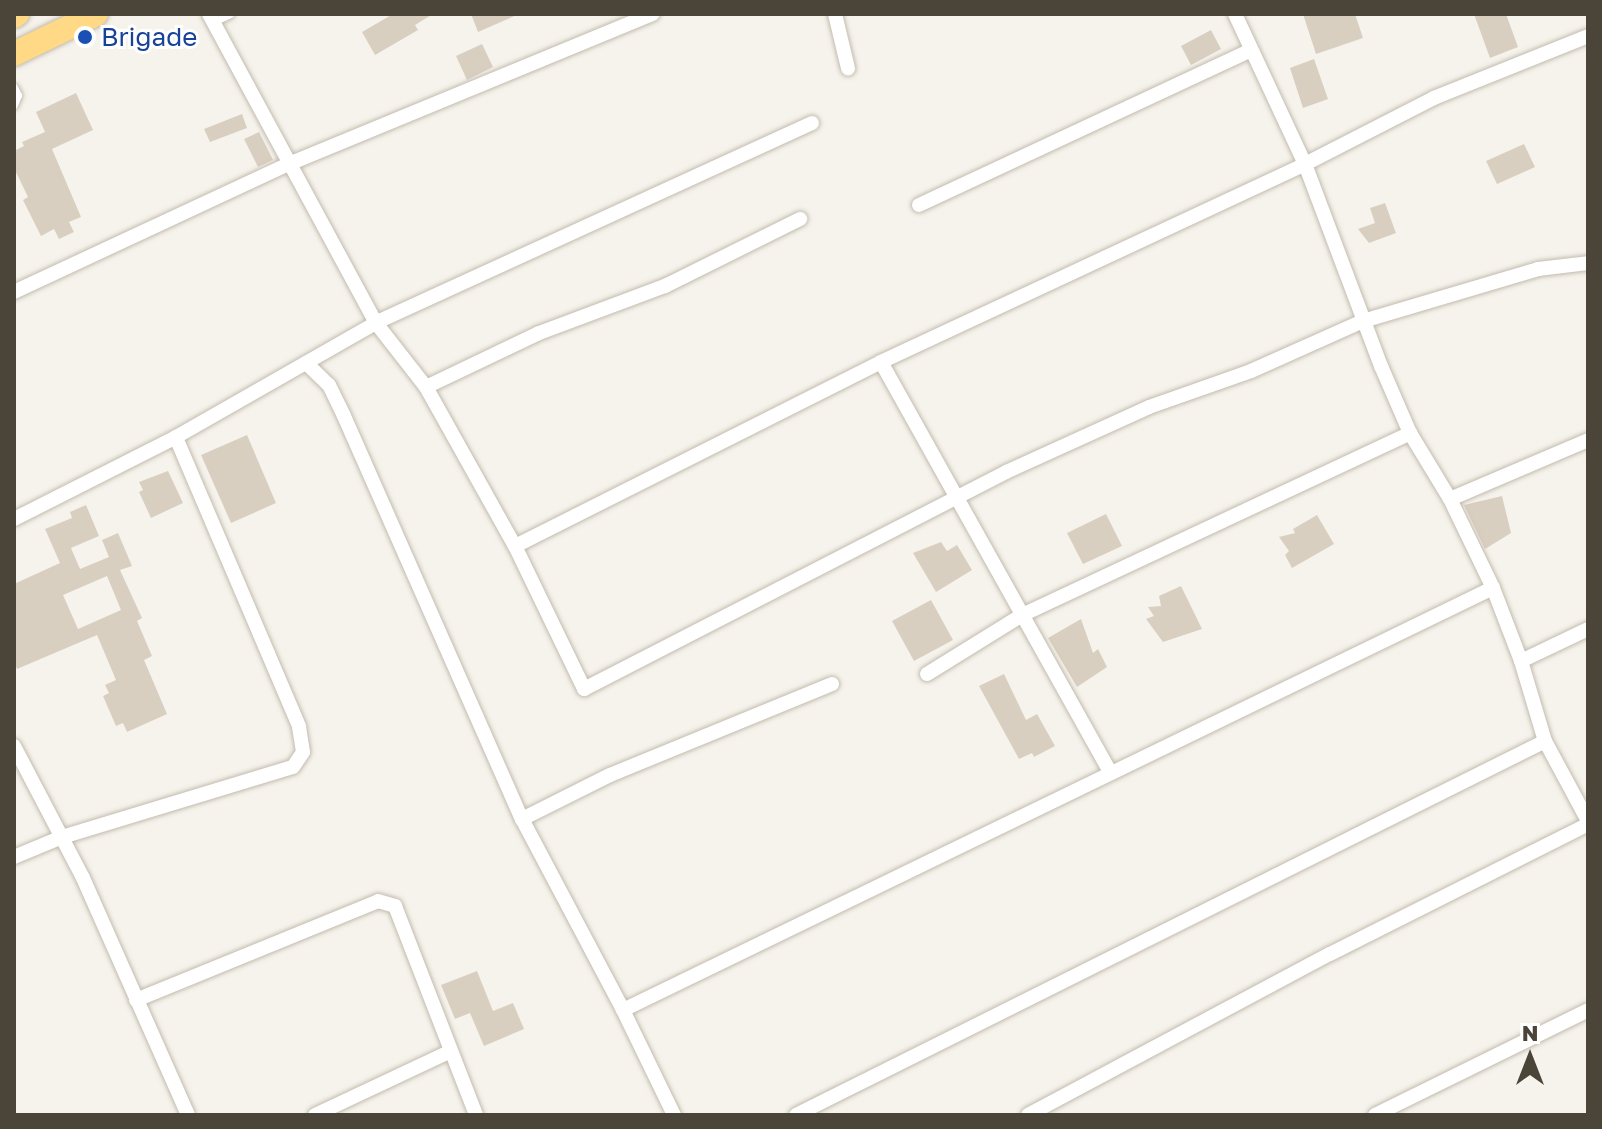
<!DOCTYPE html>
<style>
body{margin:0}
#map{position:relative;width:1602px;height:1129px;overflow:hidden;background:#f6f3ec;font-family:"Golos Text",sans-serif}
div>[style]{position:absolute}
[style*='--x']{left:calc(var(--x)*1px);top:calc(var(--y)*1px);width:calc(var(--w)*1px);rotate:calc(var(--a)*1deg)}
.building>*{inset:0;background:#d8cfc1}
.roads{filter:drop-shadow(0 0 2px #c2bbae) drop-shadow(0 0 2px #c2bbae)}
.service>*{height:7px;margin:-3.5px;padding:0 3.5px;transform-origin:3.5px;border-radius:3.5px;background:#fff}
.minor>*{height:14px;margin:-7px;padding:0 7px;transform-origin:7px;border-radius:7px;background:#fff}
.trunk>*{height:24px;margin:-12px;padding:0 12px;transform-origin:12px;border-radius:12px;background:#ffd985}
.dots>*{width:22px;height:22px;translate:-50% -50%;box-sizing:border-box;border:4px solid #fff;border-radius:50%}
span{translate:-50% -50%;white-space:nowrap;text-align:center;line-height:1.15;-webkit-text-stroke:6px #fff;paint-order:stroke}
.transit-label{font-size:26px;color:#164399}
.left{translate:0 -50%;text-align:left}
.frame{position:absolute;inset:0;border:16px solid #4b4439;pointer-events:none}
.north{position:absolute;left:1490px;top:1017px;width:80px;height:80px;-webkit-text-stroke:6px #fff;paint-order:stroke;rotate:0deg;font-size:22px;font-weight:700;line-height:32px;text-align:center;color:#4b4439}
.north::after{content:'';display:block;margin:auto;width:28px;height:36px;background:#4b4439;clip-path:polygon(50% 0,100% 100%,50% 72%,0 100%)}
</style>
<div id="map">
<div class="building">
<div style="clip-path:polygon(393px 14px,433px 14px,415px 25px,418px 30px,375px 55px,362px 32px)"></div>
<div style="clip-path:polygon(471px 14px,519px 14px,478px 32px)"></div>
<div style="clip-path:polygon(1303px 14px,1355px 14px,1363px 38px,1316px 54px)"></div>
<div style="clip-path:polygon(1474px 14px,1506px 14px,1518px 47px,1490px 58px)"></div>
<div style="clip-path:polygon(1211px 30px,1221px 49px,1191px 65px,1181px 46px)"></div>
<div style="clip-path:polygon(482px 44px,493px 67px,467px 80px,456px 56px)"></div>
<div style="clip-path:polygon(1314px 59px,1328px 99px,1303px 108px,1290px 68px)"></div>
<div style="clip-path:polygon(76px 93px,93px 130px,52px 149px,81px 217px,69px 222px,74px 232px,59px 239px,54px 229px,41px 236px,23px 200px,28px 197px,14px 168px,14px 151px,24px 146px,22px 142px,45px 132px,36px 112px)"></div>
<div style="clip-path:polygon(242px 114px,247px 128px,210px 142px,204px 129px)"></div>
<div style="clip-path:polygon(259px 132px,273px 160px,258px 167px,244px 139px)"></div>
<div style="clip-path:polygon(1524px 144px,1535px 167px,1497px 184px,1486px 161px)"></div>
<div style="clip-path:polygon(1385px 203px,1396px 233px,1369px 243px,1358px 229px,1375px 223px,1370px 208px)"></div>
<div style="clip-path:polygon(247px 435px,276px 503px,231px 523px,201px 455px)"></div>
<div style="clip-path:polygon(168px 471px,183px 503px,151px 518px,139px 492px,143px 490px,139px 482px)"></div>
<div style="clip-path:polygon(1502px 496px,1511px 533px,1485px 549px,1464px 505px)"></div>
<div style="clip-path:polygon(evenodd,86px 505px,99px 536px,71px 548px,80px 569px,109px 557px,102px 540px,118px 533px,132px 566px,120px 570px,142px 618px,137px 621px,152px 656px,144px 660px,167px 714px,127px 732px,123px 723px,116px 726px,103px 696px,109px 693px,105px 685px,116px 680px,97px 635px,17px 669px,14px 661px,14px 584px,60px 563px,45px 529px,72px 518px,70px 512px,86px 505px,107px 576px,121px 610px,78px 629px,63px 595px,107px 576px)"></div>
<div style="clip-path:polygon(1106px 514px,1122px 546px,1083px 564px,1067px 533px)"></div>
<div style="clip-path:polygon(1317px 515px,1334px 544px,1292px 568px,1285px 555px,1289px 551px,1279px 537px,1295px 533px,1293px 529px)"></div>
<div style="clip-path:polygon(941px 542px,947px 551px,957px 545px,972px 570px,936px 592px,913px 553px)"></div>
<div style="clip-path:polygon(1181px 586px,1202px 629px,1163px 642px,1146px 619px,1154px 616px,1148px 607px,1161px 606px,1159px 596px)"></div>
<div style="clip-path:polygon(931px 600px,953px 640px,914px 661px,892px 621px)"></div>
<div style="clip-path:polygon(1081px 619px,1093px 653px,1098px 649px,1107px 667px,1077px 687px,1048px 638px)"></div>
<div style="clip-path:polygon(1004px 674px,1026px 720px,1037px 714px,1055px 746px,1034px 757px,1032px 753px,1019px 759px,979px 686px)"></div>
<div style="clip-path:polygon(477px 971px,493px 1011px,513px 1003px,524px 1029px,484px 1046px,470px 1013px,455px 1019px,441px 985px)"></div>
</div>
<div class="roads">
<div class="service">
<div style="--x:213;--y:22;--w:19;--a:-25"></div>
<div style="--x:14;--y:87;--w:9;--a:63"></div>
<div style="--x:18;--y:95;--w:11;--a:112"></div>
</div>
<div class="minor">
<div style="--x:835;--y:14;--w:56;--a:76.5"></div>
<div style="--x:1235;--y:14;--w:166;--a:65"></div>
<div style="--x:1305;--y:164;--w:216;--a:69.4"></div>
<div style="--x:1381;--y:366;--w:73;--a:66.6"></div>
<div style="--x:1410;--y:433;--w:77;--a:58.8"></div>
<div style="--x:1450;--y:499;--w:99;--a:64.2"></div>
<div style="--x:1493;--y:588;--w:78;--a:69"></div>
<div style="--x:1521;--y:661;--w:84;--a:73.3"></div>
<div style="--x:1545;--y:741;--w:91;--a:61.7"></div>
<div style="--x:812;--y:123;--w:480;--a:155.4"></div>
<div style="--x:376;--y:323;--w:81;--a:52"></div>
<div style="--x:426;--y:387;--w:182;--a:60.8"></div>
<div style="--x:515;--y:546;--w:159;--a:64.2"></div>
<div style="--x:584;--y:689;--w:475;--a:-27.2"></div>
<div style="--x:1006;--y:472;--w:157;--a:-24.4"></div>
<div style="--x:1149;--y:407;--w:108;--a:-19.4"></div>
<div style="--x:1251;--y:371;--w:123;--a:-24.1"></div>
<div style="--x:1363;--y:321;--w:183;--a:-16.5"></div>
<div style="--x:1538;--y:269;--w:50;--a:-6.8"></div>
<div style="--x:919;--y:205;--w:364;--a:-25"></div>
<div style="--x:14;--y:292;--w:306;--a:-25"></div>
<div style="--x:291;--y:163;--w:391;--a:-22.4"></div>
<div style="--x:881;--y:362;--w:470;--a:60.8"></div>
<div style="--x:306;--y:363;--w:32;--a:44"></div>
<div style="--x:329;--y:385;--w:34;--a:64"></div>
<div style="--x:344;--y:416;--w:441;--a:66.2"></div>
<div style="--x:522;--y:819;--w:216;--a:62.1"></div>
<div style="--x:623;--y:1010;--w:117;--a:64.1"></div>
<div style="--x:426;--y:387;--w:125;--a:-25.5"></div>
<div style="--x:539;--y:333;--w:134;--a:-20.5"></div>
<div style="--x:665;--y:286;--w:151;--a:-26.4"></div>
<div style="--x:1450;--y:499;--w:150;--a:-23.1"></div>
<div style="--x:14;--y:519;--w:182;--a:-26.8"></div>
<div style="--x:176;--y:437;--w:230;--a:-29.7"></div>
<div style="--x:376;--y:323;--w:351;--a:-118.4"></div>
<div style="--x:515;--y:546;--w:410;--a:-26.7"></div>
<div style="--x:881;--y:362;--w:468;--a:-25"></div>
<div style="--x:1305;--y:164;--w:145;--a:-27.1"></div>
<div style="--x:1434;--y:98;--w:166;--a:-21.9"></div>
<div style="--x:1521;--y:661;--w:74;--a:-25.5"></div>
<div style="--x:927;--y:674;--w:112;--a:-31.8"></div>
<div style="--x:1022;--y:615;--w:429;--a:-25.1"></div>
<div style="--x:14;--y:746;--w:149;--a:62.4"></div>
<div style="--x:83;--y:878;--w:259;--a:66.1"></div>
<div style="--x:522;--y:819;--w:98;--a:-26.6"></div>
<div style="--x:610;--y:775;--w:240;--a:-22.3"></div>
<div style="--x:14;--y:857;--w:52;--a:-22.6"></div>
<div style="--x:62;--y:837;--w:241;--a:-16.9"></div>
<div style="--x:293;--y:767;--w:18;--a:-56"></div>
<div style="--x:303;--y:752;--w:26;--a:-99"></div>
<div style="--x:299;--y:726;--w:314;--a:-113.1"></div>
<div style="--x:136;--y:1000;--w:261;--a:-22.2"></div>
<div style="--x:378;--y:901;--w:18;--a:16"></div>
<div style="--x:395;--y:906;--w:224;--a:68.8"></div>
<div style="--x:623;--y:1010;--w:967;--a:-25.88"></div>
<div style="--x:315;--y:1115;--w:148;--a:-25.2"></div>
<div style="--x:796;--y:1115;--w:837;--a:-26.53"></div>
<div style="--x:1028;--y:1115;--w:342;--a:-28.1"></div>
<div style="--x:1330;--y:954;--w:289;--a:-26.7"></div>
<div style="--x:1375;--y:1115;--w:237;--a:-26.2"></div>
</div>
<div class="trunk">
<div style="--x:14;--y:16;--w:4;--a:-34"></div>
<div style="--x:14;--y:54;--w:91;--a:-26"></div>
</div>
</div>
<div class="dots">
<div style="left:85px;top:37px;background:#1a4fb4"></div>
</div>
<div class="transit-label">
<span class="left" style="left:101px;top:37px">Brigade</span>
</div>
<div class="frame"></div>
<div class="north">N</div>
</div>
